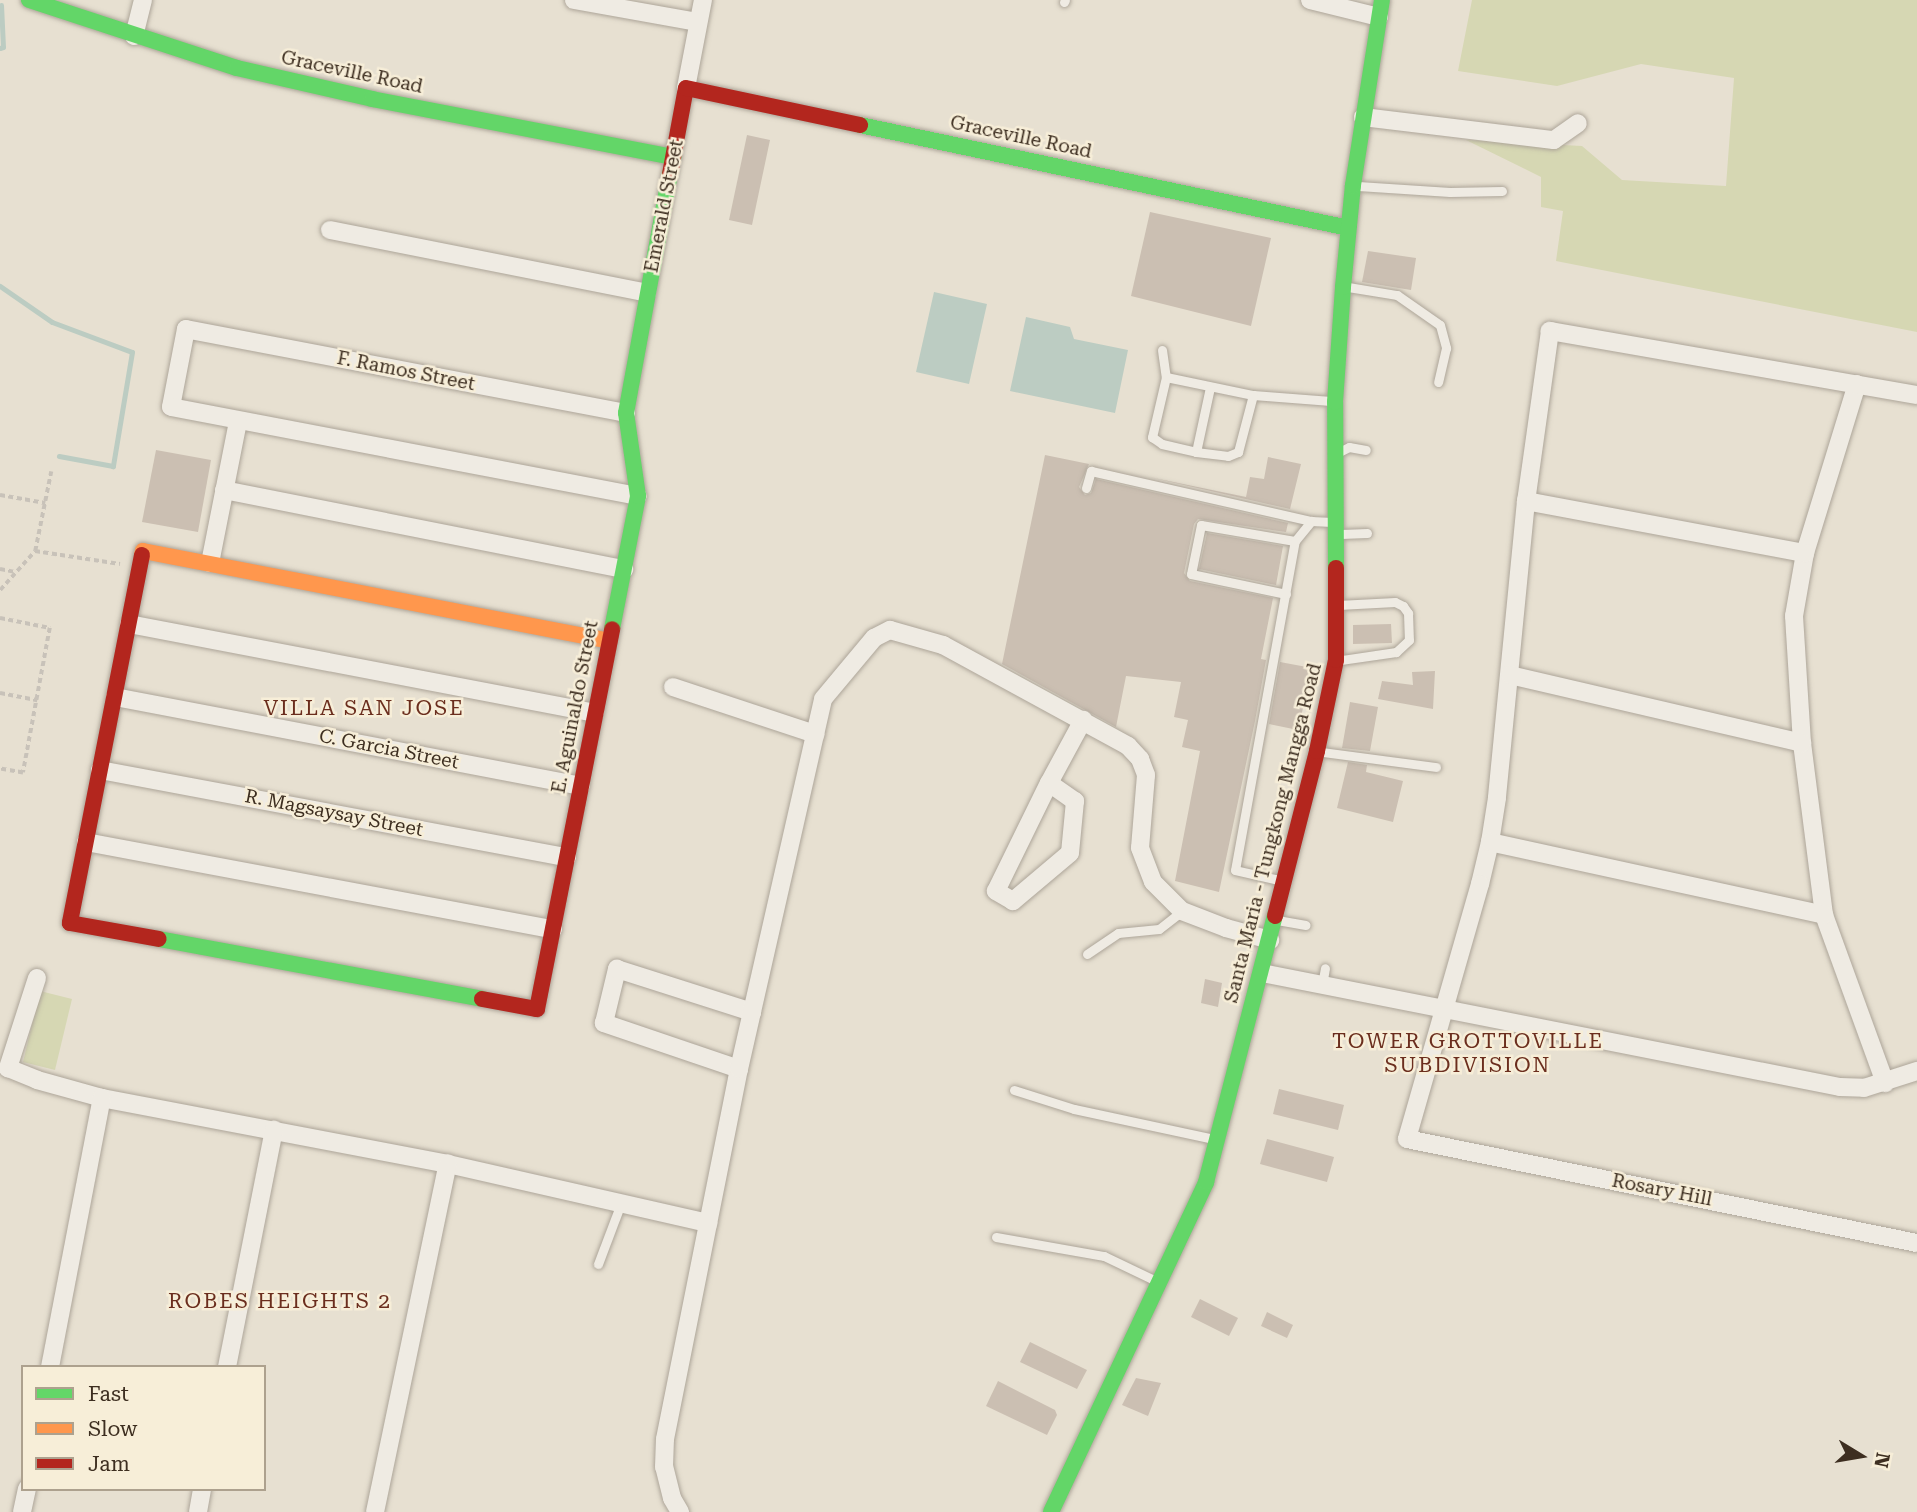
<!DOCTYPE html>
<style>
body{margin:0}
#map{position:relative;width:1917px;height:1512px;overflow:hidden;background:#e7e0d1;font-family:"Roboto Serif",serif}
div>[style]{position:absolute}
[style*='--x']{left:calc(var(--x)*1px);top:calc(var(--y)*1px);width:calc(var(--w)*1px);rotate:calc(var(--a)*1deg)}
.green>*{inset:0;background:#d6d7b3}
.water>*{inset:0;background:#bcccc2}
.stream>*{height:5px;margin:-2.5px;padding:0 2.5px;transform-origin:2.5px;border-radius:2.5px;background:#bcccc2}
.building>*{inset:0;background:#cbbfb2}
.path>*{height:3.5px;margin-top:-1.75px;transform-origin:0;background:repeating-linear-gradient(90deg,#c8c2b9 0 5px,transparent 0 8.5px)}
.roads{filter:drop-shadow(0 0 2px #ada599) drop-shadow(0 0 2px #ada599)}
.lane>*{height:9px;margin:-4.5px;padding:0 4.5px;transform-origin:4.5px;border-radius:4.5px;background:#efebe3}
.street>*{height:18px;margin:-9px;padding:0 9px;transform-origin:9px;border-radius:9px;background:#efebe3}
.fast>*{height:16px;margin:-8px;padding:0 8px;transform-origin:8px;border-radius:8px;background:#63d668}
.slow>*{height:16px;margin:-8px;padding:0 8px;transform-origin:8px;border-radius:8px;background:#ff974d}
.jam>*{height:16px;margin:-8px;padding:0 8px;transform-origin:8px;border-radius:8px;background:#b3261e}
span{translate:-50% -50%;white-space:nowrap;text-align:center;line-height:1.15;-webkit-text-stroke:5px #f7eed8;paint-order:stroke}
.street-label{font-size:19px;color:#3d2e20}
.neighbourhood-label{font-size:21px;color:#6b2e1e;letter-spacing:2px}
.legend{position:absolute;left:21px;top:1365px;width:245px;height:126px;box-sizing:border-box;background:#f7eed8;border:2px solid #ada18e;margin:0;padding:9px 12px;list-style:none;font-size:21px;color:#3d2e20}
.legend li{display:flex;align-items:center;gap:14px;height:35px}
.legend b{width:35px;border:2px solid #ada18e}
.north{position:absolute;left:1826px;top:1421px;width:70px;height:70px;-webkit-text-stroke:5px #f7eed8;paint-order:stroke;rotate:101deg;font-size:19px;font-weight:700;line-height:28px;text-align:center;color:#3d2e20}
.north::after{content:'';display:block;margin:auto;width:24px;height:32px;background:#3d2e20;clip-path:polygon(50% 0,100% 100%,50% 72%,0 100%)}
</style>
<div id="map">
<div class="green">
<div style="clip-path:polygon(1472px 0,1917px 0,1917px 332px,1556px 261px,1563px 211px,1541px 207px,1541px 177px,1466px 140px,1582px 146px,1622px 180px,1726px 186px,1734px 78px,1641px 64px,1557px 86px,1458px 71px)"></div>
<div style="clip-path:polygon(40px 991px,72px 999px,55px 1070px,23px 1062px)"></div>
</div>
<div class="water">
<div style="clip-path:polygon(934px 292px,987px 304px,969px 384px,916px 372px)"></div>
<div style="clip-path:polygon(1026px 317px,1070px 327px,1074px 339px,1128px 350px,1115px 413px,1010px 391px)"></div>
</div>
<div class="stream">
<div style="--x:0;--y:48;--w:3;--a:-18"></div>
<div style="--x:3;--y:47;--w:42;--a:-92.7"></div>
<div style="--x:0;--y:286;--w:63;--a:34.7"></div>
<div style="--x:52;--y:322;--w:85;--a:20.6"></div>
<div style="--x:132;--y:352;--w:116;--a:99.5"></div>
<div style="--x:113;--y:466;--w:55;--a:-169.5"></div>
</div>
<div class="building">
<div style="clip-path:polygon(747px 135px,770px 140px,752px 225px,729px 220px)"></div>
<div style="clip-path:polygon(1150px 212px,1271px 238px,1251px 326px,1131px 296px)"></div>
<div style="clip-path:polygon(1368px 251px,1416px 258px,1411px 290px,1362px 282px)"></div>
<div style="clip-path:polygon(156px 450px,211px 460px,198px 532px,142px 522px)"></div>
<div style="clip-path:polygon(1045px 455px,1089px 464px,1079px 487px,1085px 495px,1091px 493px,1096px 479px,1288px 523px,1286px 532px,1198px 519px,1194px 524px,1184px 573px,1190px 581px,1273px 598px,1261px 659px,1266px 660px,1255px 721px,1219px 892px,1175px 881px,1200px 751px,1182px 747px,1188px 720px,1174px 717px,1181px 682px,1126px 676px,1116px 727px,1002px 664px)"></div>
<div style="clip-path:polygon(1268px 457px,1301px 464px,1290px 509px,1149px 477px,1246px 497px,1250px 477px,1264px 479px)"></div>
<div style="clip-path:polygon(1207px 533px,1283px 546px,1276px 585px,1199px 569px)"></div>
<div style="clip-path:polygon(1391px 624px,1392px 643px,1353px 644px,1353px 625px)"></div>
<div style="clip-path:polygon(1280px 662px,1312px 668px,1298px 730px,1269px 724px)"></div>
<div style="clip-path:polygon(1435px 671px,1433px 709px,1378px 699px,1382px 681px,1413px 685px,1412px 672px)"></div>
<div style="clip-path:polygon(1350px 702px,1378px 707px,1370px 751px,1342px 748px)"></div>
<div style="clip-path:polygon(1348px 762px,1367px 765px,1366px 772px,1403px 781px,1393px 822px,1337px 808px)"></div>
<div style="clip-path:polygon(1205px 979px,1222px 983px,1218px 1007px,1201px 1003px)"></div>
<div style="clip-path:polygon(1279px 1089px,1344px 1105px,1338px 1130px,1273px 1114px)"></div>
<div style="clip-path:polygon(1267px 1139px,1334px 1157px,1327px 1182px,1260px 1164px)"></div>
<div style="clip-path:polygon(1200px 1299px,1238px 1318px,1229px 1336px,1191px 1317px)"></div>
<div style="clip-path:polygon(1267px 1312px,1293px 1325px,1287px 1338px,1261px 1326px)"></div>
<div style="clip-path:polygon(1030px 1342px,1087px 1370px,1077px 1389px,1020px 1362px)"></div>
<div style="clip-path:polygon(1136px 1378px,1161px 1383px,1148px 1416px,1122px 1405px)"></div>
<div style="clip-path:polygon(998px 1381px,1055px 1410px,1057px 1415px,1047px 1435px,986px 1406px)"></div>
</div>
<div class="path">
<div style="--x:0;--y:495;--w:46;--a:10.1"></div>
<div style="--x:35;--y:551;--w:86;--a:8.7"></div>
<div style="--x:0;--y:569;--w:15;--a:11"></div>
<div style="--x:0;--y:590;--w:52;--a:-48.1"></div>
<div style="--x:35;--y:551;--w:81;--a:-78.6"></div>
<div style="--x:0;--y:618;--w:51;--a:11.3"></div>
<div style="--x:50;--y:628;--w:147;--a:100.5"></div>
<div style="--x:23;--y:773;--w:23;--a:-170"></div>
<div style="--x:0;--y:693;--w:38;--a:11"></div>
</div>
<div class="roads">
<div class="lane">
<div style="--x:1064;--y:2;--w:2;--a:-63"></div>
<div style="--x:1358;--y:186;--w:92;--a:3.7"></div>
<div style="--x:1450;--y:192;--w:52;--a:-1.1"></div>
<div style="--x:1348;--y:287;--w:50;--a:9.3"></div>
<div style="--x:1397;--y:295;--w:52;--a:34.9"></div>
<div style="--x:1440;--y:325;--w:24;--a:75"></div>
<div style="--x:1446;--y:348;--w:35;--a:103"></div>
<div style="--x:1162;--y:350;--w:27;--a:82"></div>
<div style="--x:1166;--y:377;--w:89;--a:11.7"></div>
<div style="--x:1253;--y:395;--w:78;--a:4.4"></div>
<div style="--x:1166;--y:377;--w:62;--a:103.1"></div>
<div style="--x:1152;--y:437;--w:12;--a:35"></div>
<div style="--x:1162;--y:444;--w:35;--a:13"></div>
<div style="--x:1196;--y:452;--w:32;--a:7"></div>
<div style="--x:1228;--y:456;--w:11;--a:-22"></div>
<div style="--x:1238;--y:452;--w:59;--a:-75.3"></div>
<div style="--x:1341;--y:451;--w:9;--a:-27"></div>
<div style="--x:1349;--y:447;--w:17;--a:10"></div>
<div style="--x:1196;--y:452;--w:66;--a:-77.8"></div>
<div style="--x:1086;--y:488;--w:18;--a:-74"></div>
<div style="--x:1091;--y:471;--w:226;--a:12.8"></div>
<div style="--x:1341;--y:534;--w:26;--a:-2"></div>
<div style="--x:1286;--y:594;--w:97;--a:-168.1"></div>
<div style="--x:1191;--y:574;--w:50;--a:-78.5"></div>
<div style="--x:1201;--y:525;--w:95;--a:9.7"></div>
<div style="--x:1338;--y:605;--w:57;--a:-3"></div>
<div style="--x:1395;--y:602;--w:9;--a:27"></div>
<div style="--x:1403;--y:606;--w:9;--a:54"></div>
<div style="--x:1408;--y:613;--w:27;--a:88"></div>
<div style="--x:1409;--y:640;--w:18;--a:137"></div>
<div style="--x:1396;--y:652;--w:56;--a:171.7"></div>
<div style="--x:1322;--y:752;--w:115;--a:7.5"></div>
<div style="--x:1279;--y:880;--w:45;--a:-167.2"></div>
<div style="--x:1235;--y:870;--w:334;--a:-79.7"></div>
<div style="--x:1295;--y:541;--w:26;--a:-51"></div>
<div style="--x:1311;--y:521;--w:21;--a:3"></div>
<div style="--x:1277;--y:920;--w:29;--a:10"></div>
<div style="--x:1087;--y:954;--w:37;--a:-34"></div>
<div style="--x:1118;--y:933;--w:41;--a:-5.6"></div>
<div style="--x:1159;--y:929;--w:29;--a:-38"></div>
<div style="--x:1322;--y:985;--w:17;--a:-80"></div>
<div style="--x:1014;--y:1090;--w:63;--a:17.6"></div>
<div style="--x:1074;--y:1109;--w:143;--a:12.1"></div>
<div style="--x:996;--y:1237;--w:110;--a:10"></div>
<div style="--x:1104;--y:1256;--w:55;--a:25.6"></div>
<div style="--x:598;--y:1264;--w:65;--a:-69.3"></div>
</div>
<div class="street">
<div style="--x:574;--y:0;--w:126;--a:10.1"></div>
<div style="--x:1310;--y:0;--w:71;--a:13.8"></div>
<div style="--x:134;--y:36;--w:37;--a:-76"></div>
<div style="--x:686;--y:88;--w:90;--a:-79.1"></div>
<div style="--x:1363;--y:117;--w:192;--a:6.9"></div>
<div style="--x:1554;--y:140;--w:29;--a:-35"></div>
<div style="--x:330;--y:230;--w:323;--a:11.2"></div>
<div style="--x:1857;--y:384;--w:177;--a:107.1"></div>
<div style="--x:1805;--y:553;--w:64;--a:99.9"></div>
<div style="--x:1794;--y:616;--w:127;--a:86.4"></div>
<div style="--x:1802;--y:743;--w:173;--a:82.7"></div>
<div style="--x:1824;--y:915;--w:179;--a:70"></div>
<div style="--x:1917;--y:395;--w:373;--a:-170.1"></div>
<div style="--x:1550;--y:331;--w:172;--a:98"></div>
<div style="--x:1526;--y:501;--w:298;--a:95.6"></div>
<div style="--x:1497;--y:798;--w:45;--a:99"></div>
<div style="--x:1490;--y:842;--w:43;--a:103.4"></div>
<div style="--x:1480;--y:884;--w:265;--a:106"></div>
<div style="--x:1407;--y:1139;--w:520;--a:11.53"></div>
<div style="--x:626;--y:413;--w:448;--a:-169.2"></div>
<div style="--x:186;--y:329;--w:79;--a:100.9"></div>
<div style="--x:171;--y:407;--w:475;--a:10.8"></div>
<div style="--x:224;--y:490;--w:408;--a:11.2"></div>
<div style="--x:1526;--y:501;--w:284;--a:10.6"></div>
<div style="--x:210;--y:563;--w:144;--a:-78.8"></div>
<div style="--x:129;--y:624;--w:474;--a:10.8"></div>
<div style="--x:1510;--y:675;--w:300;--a:13.1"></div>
<div style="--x:673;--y:687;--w:150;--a:18.3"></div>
<div style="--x:115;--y:697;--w:474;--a:10.8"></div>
<div style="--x:100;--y:770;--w:475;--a:10.6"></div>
<div style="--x:1049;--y:783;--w:32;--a:35"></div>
<div style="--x:1075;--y:801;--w:52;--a:95.5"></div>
<div style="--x:1070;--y:853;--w:75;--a:139.9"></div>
<div style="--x:1013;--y:901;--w:20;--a:-150"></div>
<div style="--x:996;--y:891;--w:120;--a:-63.9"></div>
<div style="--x:1049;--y:783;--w:72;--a:-61.6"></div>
<div style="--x:86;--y:842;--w:475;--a:10.6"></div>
<div style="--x:1490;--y:842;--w:342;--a:12.3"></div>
<div style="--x:1262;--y:973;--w:589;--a:11.16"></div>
<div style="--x:1840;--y:1087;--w:24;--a:2"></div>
<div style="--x:1864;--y:1088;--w:56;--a:-17.8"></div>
<div style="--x:37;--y:978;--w:95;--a:107.9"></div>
<div style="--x:8;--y:1068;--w:31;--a:22"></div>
<div style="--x:37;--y:1080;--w:67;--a:15.5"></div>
<div style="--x:102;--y:1098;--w:352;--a:10.8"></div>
<div style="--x:448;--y:1164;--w:267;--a:12.8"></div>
<div style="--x:739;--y:1069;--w:143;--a:-161.2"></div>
<div style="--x:604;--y:1023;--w:56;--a:-76.5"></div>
<div style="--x:617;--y:969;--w:142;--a:17.7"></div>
<div style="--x:50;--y:1367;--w:274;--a:-79.1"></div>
<div style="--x:227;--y:1367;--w:242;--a:-78.8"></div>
<div style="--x:22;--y:1512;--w:24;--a:-78"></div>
<div style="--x:198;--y:1512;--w:23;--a:-80"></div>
<div style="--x:375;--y:1512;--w:356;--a:-78.2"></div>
<div style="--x:680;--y:1512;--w:16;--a:-120"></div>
<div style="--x:672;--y:1498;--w:32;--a:-104"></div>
<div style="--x:664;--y:1467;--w:28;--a:-88"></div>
<div style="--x:665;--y:1439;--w:377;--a:-78.7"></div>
<div style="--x:739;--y:1069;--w:379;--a:-77.2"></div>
<div style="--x:823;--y:699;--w:80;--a:-50.1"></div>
<div style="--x:874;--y:638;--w:18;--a:-27"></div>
<div style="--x:890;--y:630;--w:55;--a:15.8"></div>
<div style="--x:943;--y:645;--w:211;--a:28.6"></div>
<div style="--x:1128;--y:746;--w:18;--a:47"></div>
<div style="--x:1140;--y:759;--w:17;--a:69"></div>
<div style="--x:1146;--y:775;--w:73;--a:94.7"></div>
<div style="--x:1140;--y:848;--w:36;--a:69"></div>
<div style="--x:1153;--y:882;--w:41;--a:45"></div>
<div style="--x:1182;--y:911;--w:47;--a:21.1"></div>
<div style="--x:1226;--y:928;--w:46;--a:15.3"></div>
</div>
<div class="fast">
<div style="--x:29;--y:0;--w:219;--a:18.1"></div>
<div style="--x:237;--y:68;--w:139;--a:12.9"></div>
<div style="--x:372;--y:99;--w:307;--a:10.9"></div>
<div style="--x:860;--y:125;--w:499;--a:11.9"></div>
<div style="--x:1336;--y:568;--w:166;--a:-90.3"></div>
<div style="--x:1335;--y:402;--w:115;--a:-86"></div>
<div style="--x:1343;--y:287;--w:102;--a:-84.4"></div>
<div style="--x:1353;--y:185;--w:187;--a:-81.1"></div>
<div style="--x:612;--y:629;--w:136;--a:-78.9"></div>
<div style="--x:638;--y:496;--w:84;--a:-98.2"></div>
<div style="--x:626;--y:413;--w:243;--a:-79.6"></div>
<div style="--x:159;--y:939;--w:329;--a:10.5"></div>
<div style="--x:1051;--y:1512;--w:365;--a:-64.8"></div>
<div style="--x:1206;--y:1182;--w:275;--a:-75.5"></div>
</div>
<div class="slow">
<div style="--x:142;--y:555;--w:4;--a:-76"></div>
<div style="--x:143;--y:551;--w:475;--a:10.9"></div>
</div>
<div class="jam">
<div style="--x:670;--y:174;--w:87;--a:-79.5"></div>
<div style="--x:686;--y:88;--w:178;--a:12"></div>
<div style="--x:142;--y:555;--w:375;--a:101.1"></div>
<div style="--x:70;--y:923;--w:90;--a:10.2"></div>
<div style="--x:1275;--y:916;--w:170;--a:-75.7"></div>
<div style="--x:1317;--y:751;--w:93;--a:-78.2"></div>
<div style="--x:1336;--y:660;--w:92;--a:-90"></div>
<div style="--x:482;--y:999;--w:56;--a:10.3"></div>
<div style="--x:537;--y:1009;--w:387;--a:-78.8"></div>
</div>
</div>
<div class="street-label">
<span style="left:352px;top:72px;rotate:12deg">Graceville Road</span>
<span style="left:1021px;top:137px;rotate:12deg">Graceville Road</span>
<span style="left:664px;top:206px;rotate:-79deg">Emerald Street</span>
<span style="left:406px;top:371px;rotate:11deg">F. Ramos Street</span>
<span style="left:575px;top:707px;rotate:-79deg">E. Aguinaldo Street</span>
<span style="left:389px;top:749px;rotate:11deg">C. Garcia Street</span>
<span style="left:334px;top:813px;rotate:11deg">R. Magsaysay Street</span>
<span style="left:1273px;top:833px;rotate:-76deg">Santa Maria - Tungkong Mangga Road</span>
<span style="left:1662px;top:1190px;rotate:11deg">Rosary Hill</span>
</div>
<div class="neighbourhood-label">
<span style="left:364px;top:708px">VILLA SAN JOSE</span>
<span style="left:1468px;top:1053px">TOWER GROTTOVILLE<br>SUBDIVISION</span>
<span style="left:280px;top:1301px">ROBES HEIGHTS 2</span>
</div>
<ul class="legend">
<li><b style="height:9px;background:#63d668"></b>Fast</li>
<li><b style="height:9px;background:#ff974d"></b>Slow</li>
<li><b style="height:9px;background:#b3261e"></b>Jam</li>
</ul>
<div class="north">N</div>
</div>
